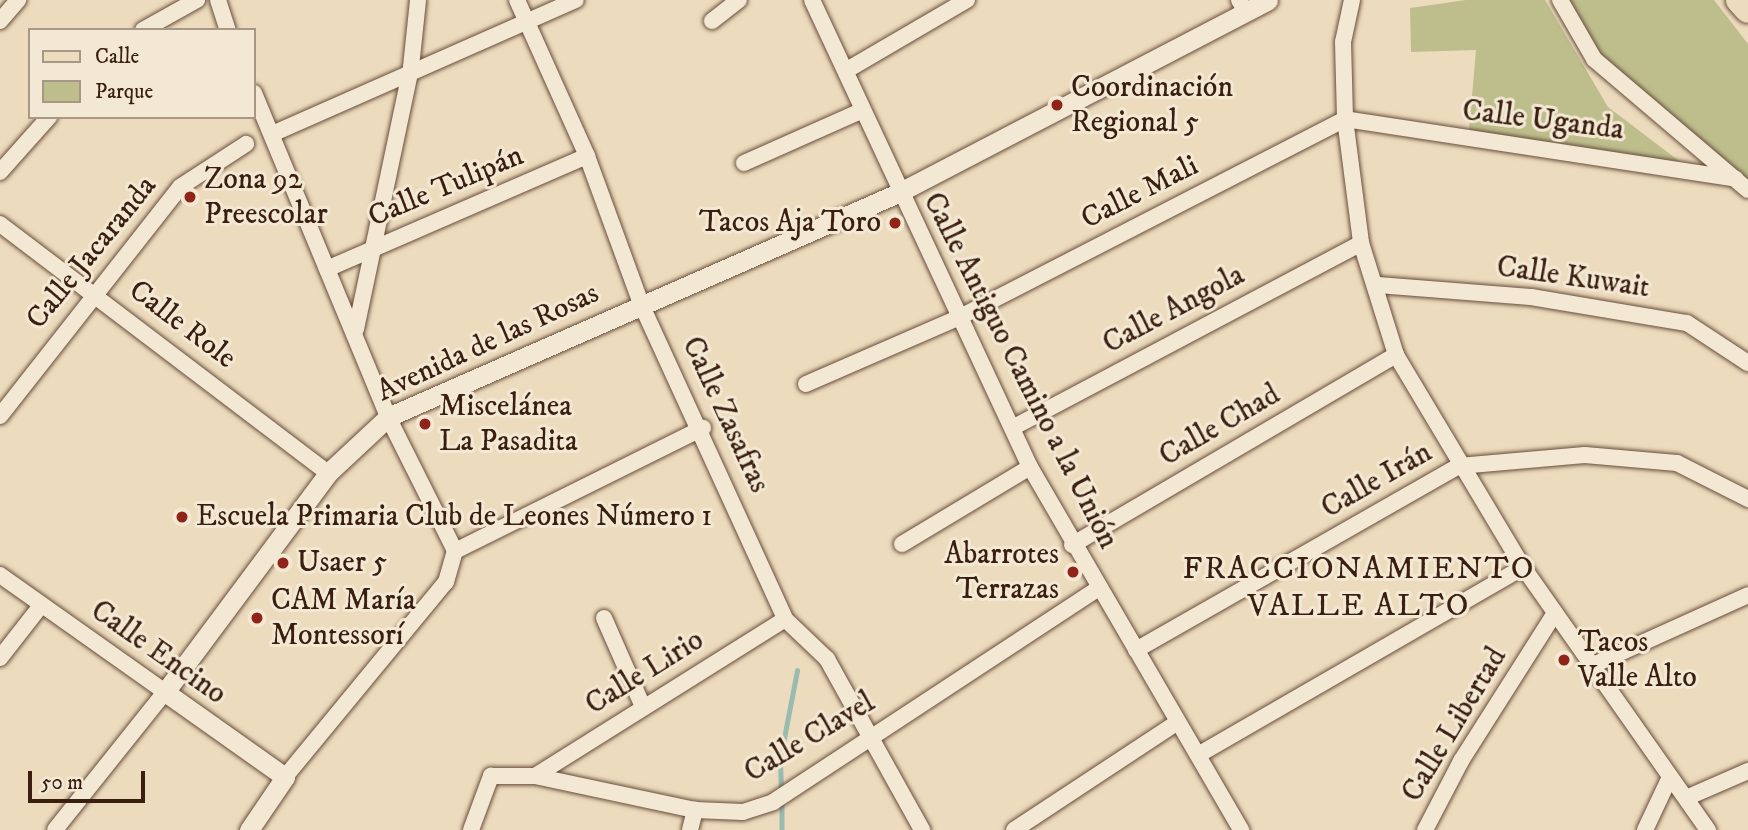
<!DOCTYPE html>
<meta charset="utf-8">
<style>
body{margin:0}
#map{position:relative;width:1748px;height:830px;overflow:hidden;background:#eddbbd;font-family:"IM FELL DW Pica",serif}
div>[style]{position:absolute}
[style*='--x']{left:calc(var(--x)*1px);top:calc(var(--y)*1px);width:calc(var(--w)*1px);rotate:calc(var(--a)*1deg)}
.green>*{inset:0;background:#bebe8d}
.stream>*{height:4.5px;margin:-2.25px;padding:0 2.25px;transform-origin:2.25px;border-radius:2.25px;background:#99bbb0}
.roads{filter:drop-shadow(0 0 2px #674d3b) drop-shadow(0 0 2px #674d3b)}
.minor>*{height:16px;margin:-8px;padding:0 8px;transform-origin:8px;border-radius:8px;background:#f3e8d4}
.tertiary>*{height:19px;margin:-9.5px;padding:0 9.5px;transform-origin:9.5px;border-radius:9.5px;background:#f3e8d4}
.primary>*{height:26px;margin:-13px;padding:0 13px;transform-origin:13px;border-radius:13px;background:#eddbbd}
.dots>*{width:19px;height:19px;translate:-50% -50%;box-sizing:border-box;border:4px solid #f3e8d4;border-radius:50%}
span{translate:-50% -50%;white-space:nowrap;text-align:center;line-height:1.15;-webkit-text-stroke:6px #f3e8d4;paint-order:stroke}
.poi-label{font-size:30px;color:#3a1e10}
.left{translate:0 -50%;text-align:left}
.right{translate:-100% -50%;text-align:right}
.street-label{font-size:30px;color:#3a1e10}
.neighbourhood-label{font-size:32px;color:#3a1e10;letter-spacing:2px}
.legend{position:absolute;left:28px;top:28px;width:228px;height:91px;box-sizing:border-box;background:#f3e8d4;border:2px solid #a99786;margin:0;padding:9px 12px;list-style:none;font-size:21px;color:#3a1e10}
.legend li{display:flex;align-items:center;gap:14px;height:35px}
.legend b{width:35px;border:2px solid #a99786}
.scale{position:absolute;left:28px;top:771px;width:117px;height:32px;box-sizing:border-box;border:4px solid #3a1e10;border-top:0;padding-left:9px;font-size:21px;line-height:24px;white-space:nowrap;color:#3a1e10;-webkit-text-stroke:5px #f3e8d4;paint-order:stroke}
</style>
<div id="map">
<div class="green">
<div style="clip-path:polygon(1466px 0,1545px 0,1608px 107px,1691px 170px,1468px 141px,1476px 50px,1411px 52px,1410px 8px)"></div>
<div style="clip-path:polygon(1568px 0,1714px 0,1748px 44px,1748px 183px,1582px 44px)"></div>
</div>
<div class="stream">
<div style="--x:781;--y:791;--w:32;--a:-92"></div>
<div style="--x:780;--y:759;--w:90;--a:-79.1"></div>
<div style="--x:782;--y:803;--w:27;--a:90"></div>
</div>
<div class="roads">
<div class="minor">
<div style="--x:218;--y:0;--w:32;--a:72"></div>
<div style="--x:517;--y:0;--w:171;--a:65.8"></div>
<div style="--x:587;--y:156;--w:160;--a:69.9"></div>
<div style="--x:642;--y:306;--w:344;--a:65.4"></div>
<div style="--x:785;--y:619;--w:58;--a:43.6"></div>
<div style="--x:827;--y:659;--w:196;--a:60.9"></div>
<div style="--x:812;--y:0;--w:515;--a:64.98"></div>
<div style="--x:1030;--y:467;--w:420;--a:59.8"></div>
<div style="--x:1239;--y:0;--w:14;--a:60"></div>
<div style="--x:1352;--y:0;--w:43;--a:102.1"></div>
<div style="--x:1343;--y:42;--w:77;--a:88.5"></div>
<div style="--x:1345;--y:119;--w:125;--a:82.6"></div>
<div style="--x:1361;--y:243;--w:117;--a:72.6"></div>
<div style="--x:1396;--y:355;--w:247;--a:59.1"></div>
<div style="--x:1523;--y:567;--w:322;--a:54.9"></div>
<div style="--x:1560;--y:0;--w:68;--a:60"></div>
<div style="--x:1594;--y:59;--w:202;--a:40.4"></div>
<div style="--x:0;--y:21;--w:28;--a:-49"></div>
<div style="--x:712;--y:21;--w:34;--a:-38"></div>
<div style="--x:143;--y:30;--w:62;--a:-29.1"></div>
<div style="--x:847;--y:70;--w:139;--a:-30.3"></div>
<div style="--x:254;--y:93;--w:351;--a:67.5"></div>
<div style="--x:388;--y:417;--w:150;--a:63.4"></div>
<div style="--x:272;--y:134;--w:332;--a:-23.8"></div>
<div style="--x:744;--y:163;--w:128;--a:-24"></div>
<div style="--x:0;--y:172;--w:74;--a:-48.3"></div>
<div style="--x:0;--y:224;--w:412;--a:37.2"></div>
<div style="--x:327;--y:269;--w:283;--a:-23.5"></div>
<div style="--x:1378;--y:285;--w:153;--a:4.5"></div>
<div style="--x:1531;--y:297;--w:158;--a:9.5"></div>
<div style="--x:1687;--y:323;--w:73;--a:33.3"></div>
<div style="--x:356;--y:329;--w:268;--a:-78.1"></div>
<div style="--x:411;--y:67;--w:67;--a:-84"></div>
<div style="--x:806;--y:384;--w:168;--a:-23.5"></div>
<div style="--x:960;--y:317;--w:433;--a:-27.2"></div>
<div style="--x:1345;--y:119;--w:395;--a:8.7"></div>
<div style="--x:0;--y:416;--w:291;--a:-51.8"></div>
<div style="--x:180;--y:187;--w:79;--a:-33.1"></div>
<div style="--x:1014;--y:427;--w:393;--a:-27.9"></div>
<div style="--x:902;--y:544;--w:149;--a:-31"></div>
<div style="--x:1072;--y:545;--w:376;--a:-30.4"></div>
<div style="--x:0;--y:575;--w:202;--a:35.3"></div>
<div style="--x:165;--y:692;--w:176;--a:128.6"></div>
<div style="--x:604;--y:618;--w:97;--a:66.3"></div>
<div style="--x:1136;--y:650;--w:372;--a:-29.7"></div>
<div style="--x:1459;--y:466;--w:126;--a:-5"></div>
<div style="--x:1585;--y:455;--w:92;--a:5"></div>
<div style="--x:1677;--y:463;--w:80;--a:26.9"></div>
<div style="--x:0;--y:658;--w:63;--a:-52"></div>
<div style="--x:1591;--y:666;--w:172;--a:-24.3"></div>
<div style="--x:1198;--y:755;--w:375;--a:-30"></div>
<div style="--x:535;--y:776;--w:295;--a:-32.1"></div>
<div style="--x:285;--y:777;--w:253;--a:-50.5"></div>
<div style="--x:446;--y:582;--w:32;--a:-74"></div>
<div style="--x:455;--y:551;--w:277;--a:-26.4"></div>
<div style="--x:1686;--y:798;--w:68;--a:-23.5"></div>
<div style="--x:471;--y:830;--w:58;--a:-69.7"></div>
<div style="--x:491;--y:776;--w:44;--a:0"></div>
<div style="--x:535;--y:776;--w:164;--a:12"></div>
<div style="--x:695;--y:810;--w:48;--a:2.4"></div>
<div style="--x:743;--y:812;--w:32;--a:-18"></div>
<div style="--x:773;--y:802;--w:391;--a:-33.3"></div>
<div style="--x:690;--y:830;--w:21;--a:-76"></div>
<div style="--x:1014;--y:830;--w:196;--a:-33.4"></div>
<div style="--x:1425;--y:830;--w:78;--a:-62.4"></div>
<div style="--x:1461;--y:761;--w:175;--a:-57.6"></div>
<div style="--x:1645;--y:830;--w:56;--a:-64.8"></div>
</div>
<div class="tertiary">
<div style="--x:249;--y:830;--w:64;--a:-55.8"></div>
<div style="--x:285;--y:777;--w:147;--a:-144.7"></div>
<div style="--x:165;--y:692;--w:273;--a:-53.3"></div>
<div style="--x:328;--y:473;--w:82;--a:-43"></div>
<div style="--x:388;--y:417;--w:557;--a:-23.71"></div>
<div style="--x:898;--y:193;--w:417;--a:-27.5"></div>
</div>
<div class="primary">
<div style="--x:1739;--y:0;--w:13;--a:48"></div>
</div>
</div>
<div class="dots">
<div style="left:1057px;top:105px;background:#8f2418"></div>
<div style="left:190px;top:197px;background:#8f2418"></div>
<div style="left:895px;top:223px;background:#8f2418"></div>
<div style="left:425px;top:424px;background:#8f2418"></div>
<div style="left:182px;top:517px;background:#8f2418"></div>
<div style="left:283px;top:563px;background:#8f2418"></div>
<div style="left:1073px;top:572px;background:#8f2418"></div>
<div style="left:257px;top:618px;background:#8f2418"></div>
<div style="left:1564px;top:660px;background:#8f2418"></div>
</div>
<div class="poi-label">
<span class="left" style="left:1071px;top:105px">Coordinación<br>Regional 5</span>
<span class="left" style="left:204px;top:197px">Zona 92<br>Preescolar</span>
<span class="right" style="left:881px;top:223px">Tacos Aja Toro</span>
<span class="left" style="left:439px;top:424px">Miscelánea<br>La Pasadita</span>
<span class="left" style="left:196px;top:517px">Escuela Primaria Club de Leones Número 1</span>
<span class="right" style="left:1059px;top:572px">Abarrotes<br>Terrazas</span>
<span class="left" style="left:297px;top:563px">Usaer 5</span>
<span class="left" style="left:271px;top:618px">CAM María<br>Montessorí</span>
<span class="left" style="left:1578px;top:660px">Tacos<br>Valle Alto</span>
</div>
<div class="street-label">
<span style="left:1543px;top:121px;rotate:7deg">Calle Uganda</span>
<span style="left:446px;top:187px;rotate:-23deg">Calle Tulipán</span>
<span style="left:1140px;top:193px;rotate:-27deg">Calle Mali</span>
<span style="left:92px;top:253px;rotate:-51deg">Calle Jacaranda</span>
<span style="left:1573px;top:278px;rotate:8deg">Calle Kuwait</span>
<span style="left:1174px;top:310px;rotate:-28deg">Calle Angola</span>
<span style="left:182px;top:325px;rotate:37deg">Calle Role</span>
<span style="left:488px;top:343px;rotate:-25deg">Avenida de las Rosas</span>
<span style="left:1020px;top:371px;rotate:63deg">Calle Antiguo Camino a la Unión</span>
<span style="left:725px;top:415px;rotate:65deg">Calle Zasafras</span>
<span style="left:1220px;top:426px;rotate:-30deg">Calle Chad</span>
<span style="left:1377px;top:481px;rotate:-30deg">Calle Irán</span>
<span style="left:158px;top:653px;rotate:35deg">Calle Encino</span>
<span style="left:645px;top:673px;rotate:-32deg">Calle Lirio</span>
<span style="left:1455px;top:725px;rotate:-59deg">Calle Libertad</span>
<span style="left:810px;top:738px;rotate:-31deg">Calle Clavel</span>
</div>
<div class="neighbourhood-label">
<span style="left:1359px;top:588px">FRACCIONAMIENTO<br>VALLE ALTO</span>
</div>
<ul class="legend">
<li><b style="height:9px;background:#eddbbd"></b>Calle</li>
<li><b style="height:19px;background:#bebe8d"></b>Parque</li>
</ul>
<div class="scale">50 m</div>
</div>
